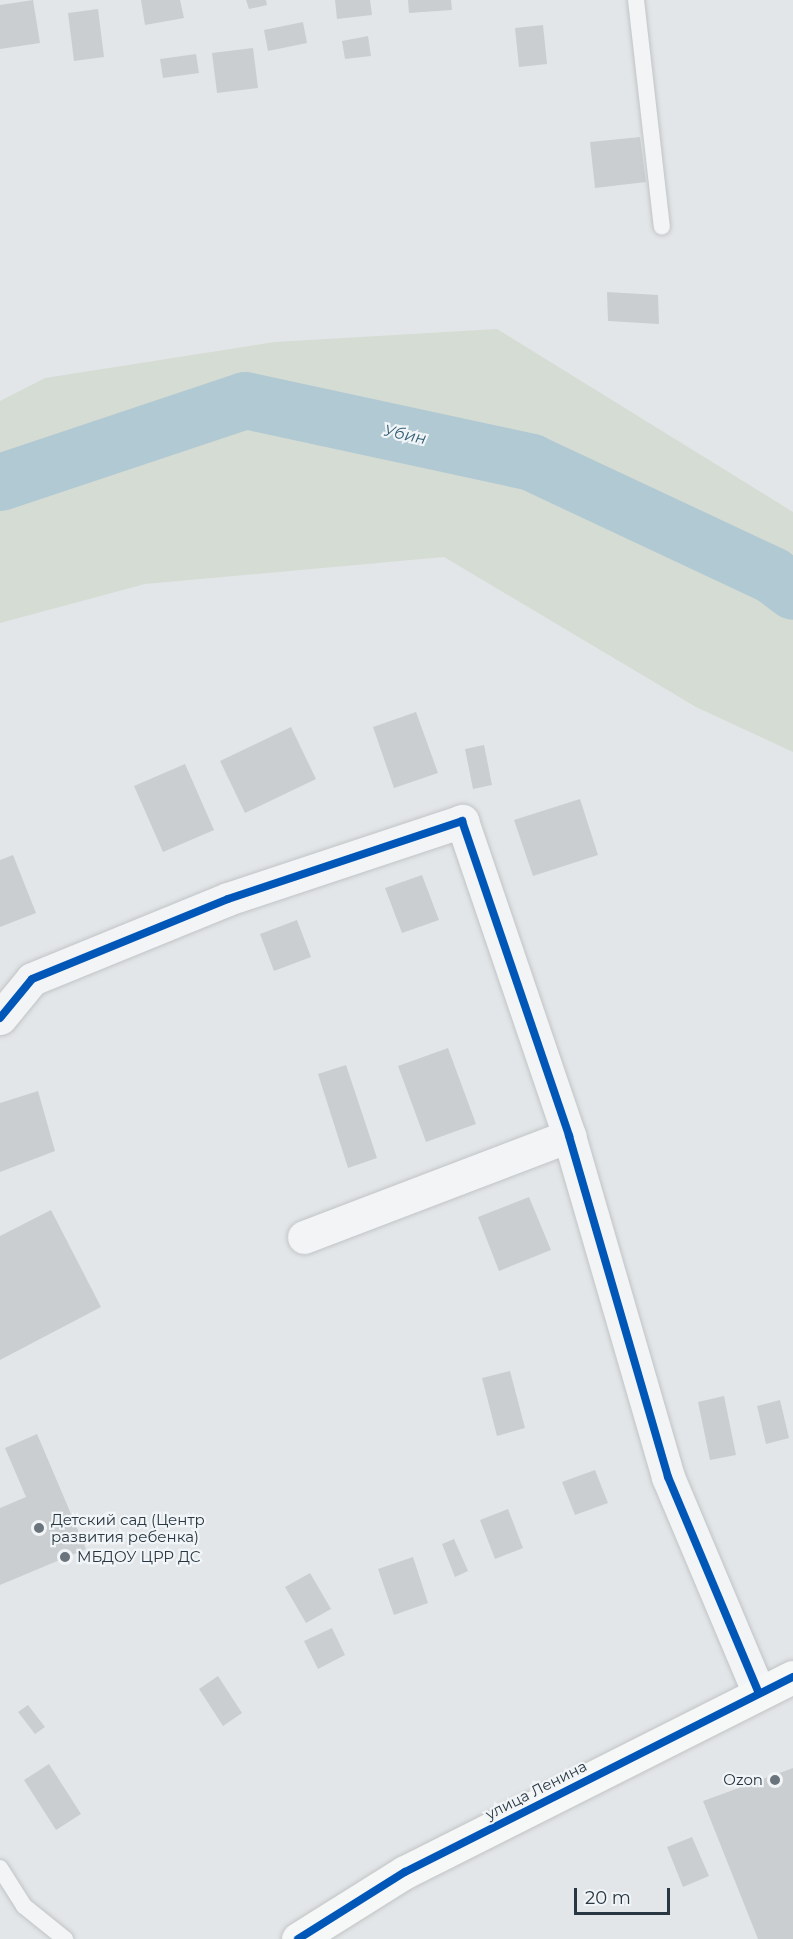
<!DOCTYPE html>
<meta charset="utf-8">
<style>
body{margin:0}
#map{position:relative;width:793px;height:1939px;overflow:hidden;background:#e3e6e8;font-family:Montserrat,sans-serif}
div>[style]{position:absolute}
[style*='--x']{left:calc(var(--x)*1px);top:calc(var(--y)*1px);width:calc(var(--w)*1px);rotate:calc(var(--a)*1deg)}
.green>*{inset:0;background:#d5dcd3}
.river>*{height:57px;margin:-28.5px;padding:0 28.5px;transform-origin:28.5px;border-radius:28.5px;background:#b1c9d3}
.building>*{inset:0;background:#cbced0}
.roads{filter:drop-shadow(0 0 2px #c1c4c6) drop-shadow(0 0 2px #c1c4c6)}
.lane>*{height:16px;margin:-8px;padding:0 8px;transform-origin:8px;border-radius:8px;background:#f2f4f5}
.street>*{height:33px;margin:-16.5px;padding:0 16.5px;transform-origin:16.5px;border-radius:16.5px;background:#f2f4f5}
.secondary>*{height:33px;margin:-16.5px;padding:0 16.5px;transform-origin:16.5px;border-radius:16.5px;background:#f6f7f7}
.cycleway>*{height:8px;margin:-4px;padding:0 4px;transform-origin:4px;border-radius:4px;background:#0057b8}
.dots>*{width:16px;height:16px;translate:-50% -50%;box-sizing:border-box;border:3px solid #f1f5f7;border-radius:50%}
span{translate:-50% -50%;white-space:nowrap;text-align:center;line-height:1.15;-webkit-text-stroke:4.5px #f1f5f7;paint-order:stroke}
.poi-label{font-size:15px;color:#293742}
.left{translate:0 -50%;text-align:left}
.right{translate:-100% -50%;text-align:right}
.street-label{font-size:15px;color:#293742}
.water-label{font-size:16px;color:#335f76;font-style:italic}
.scale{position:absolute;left:574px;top:1888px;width:96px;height:27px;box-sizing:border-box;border:3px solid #293742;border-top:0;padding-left:8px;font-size:18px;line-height:21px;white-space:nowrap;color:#293742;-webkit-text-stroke:4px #f1f5f7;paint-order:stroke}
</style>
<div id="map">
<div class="green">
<div style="clip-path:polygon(497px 329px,793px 512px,793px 752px,696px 707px,444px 557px,145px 584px,0 623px,0 401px,45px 378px,275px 342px)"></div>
</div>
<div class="river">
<div style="--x:0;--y:482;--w:258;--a:-18.5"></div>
<div style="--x:245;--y:400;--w:293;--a:12.2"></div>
<div style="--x:531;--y:462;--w:266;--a:25.1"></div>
<div style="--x:772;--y:575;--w:26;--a:37"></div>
</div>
<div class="building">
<div style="clip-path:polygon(33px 0,40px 43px,0 49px,0 5px)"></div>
<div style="clip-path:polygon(141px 0,180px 0,184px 18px,145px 25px)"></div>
<div style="clip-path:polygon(246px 0,266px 0,267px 5px,249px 9px)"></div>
<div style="clip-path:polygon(335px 0,370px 0,372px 15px,337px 19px)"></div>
<div style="clip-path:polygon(408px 0,451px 0,452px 10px,409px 13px)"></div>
<div style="clip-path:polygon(98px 9px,104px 57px,74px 61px,68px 13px)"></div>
<div style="clip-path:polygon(303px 22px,307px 43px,268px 51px,264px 30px)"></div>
<div style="clip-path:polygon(543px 25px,547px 64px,519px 67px,515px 28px)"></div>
<div style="clip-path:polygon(368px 36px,371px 56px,345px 59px,342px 41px)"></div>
<div style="clip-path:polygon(253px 48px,258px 88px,217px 93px,212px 53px)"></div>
<div style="clip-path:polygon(196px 54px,199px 73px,163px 78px,160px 59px)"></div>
<div style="clip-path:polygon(640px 137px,646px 182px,595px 188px,590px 142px)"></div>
<div style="clip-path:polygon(607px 292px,658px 295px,659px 324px,608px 321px)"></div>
<div style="clip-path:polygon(416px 712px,438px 773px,394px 788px,373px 727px)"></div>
<div style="clip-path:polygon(291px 727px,316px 779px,245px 813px,220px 761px)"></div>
<div style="clip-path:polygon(484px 745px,492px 785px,473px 789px,465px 749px)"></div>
<div style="clip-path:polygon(185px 764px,214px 830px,163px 852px,134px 786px)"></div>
<div style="clip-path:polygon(580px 799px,598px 855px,533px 876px,514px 820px)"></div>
<div style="clip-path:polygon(13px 855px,36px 913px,0 927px,0 860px)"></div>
<div style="clip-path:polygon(422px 875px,439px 920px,402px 933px,385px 888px)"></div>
<div style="clip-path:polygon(297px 920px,311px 957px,274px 971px,260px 934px)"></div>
<div style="clip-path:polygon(448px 1048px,476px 1124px,426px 1142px,398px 1066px)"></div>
<div style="clip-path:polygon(346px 1065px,377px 1158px,348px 1168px,318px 1074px)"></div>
<div style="clip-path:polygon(38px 1091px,55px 1151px,0 1172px,0 1103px)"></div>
<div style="clip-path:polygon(529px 1197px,551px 1250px,499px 1271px,478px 1217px)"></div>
<div style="clip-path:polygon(51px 1210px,101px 1307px,0 1360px,0 1236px)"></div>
<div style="clip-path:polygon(510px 1371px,525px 1428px,497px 1436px,482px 1378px)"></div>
<div style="clip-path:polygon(724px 1396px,736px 1455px,710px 1460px,698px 1402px)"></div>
<div style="clip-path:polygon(780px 1400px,789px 1438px,766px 1444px,757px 1406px)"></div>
<div style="clip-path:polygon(37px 1434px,86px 1549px,0 1585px,0 1508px,26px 1497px,5px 1448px)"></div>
<div style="clip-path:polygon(595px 1470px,608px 1503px,575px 1515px,562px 1482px)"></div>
<div style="clip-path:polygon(508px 1509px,523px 1548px,495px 1559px,480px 1520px)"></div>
<div style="clip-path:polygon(454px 1539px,468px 1571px,455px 1577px,442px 1544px)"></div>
<div style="clip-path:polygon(413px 1557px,428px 1603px,394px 1615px,378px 1569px)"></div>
<div style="clip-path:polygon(310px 1573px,331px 1609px,306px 1623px,285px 1587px)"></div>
<div style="clip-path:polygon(332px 1628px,345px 1655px,318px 1669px,304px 1641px)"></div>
<div style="clip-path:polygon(218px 1676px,242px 1713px,223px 1726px,199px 1689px)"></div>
<div style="clip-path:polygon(28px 1705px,45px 1727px,35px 1734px,18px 1712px)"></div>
<div style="clip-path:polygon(49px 1764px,81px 1814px,56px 1830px,24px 1780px)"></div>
<div style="clip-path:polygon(793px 1768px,793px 1939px,758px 1939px,703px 1801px)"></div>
<div style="clip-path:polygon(692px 1837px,709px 1876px,683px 1887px,667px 1847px)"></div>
</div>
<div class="roads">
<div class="lane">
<div style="--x:636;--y:0;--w:228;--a:83.5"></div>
<div style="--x:0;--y:1868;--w:45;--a:57.7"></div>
<div style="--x:24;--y:1906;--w:53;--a:38.8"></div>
</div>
<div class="street">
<div style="--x:0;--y:1018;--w:50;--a:-50.6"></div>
<div style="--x:32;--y:979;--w:212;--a:-22.2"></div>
<div style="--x:228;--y:899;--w:247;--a:-18.4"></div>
<div style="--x:462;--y:821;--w:333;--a:71.2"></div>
<div style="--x:569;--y:1136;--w:355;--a:73.8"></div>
<div style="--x:668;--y:1477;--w:234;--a:67.2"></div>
<div style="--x:304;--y:1237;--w:284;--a:-20.9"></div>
</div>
<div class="secondary">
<div style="--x:298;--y:1939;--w:126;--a:-32.1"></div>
<div style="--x:405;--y:1872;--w:434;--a:-26.7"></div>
</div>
</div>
<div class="cycleway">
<div style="--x:0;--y:1018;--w:50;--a:-50.6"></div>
<div style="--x:32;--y:979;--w:212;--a:-22.2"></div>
<div style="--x:228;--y:899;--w:247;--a:-18.4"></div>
<div style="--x:462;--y:821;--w:333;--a:71.2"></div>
<div style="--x:569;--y:1136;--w:355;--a:73.8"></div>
<div style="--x:668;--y:1477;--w:234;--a:67.2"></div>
<div style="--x:298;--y:1939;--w:126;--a:-32.1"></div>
<div style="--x:405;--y:1872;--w:434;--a:-26.7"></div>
</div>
<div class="dots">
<div style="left:39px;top:1528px;background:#6a747c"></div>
<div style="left:65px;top:1557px;background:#6a747c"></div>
<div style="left:775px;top:1780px;background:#6a747c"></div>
</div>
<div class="poi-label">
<span class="left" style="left:51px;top:1528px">Детский сад (Центр<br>развития ребенка)</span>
<span class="left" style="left:77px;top:1557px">МБДОУ ЦРР ДС</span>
<span class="right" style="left:763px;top:1780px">Ozon</span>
</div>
<div class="street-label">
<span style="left:536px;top:1790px;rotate:-27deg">улица Ленина</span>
</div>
<div class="water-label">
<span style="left:405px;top:435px;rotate:12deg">Убин</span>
</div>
<div class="scale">20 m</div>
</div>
